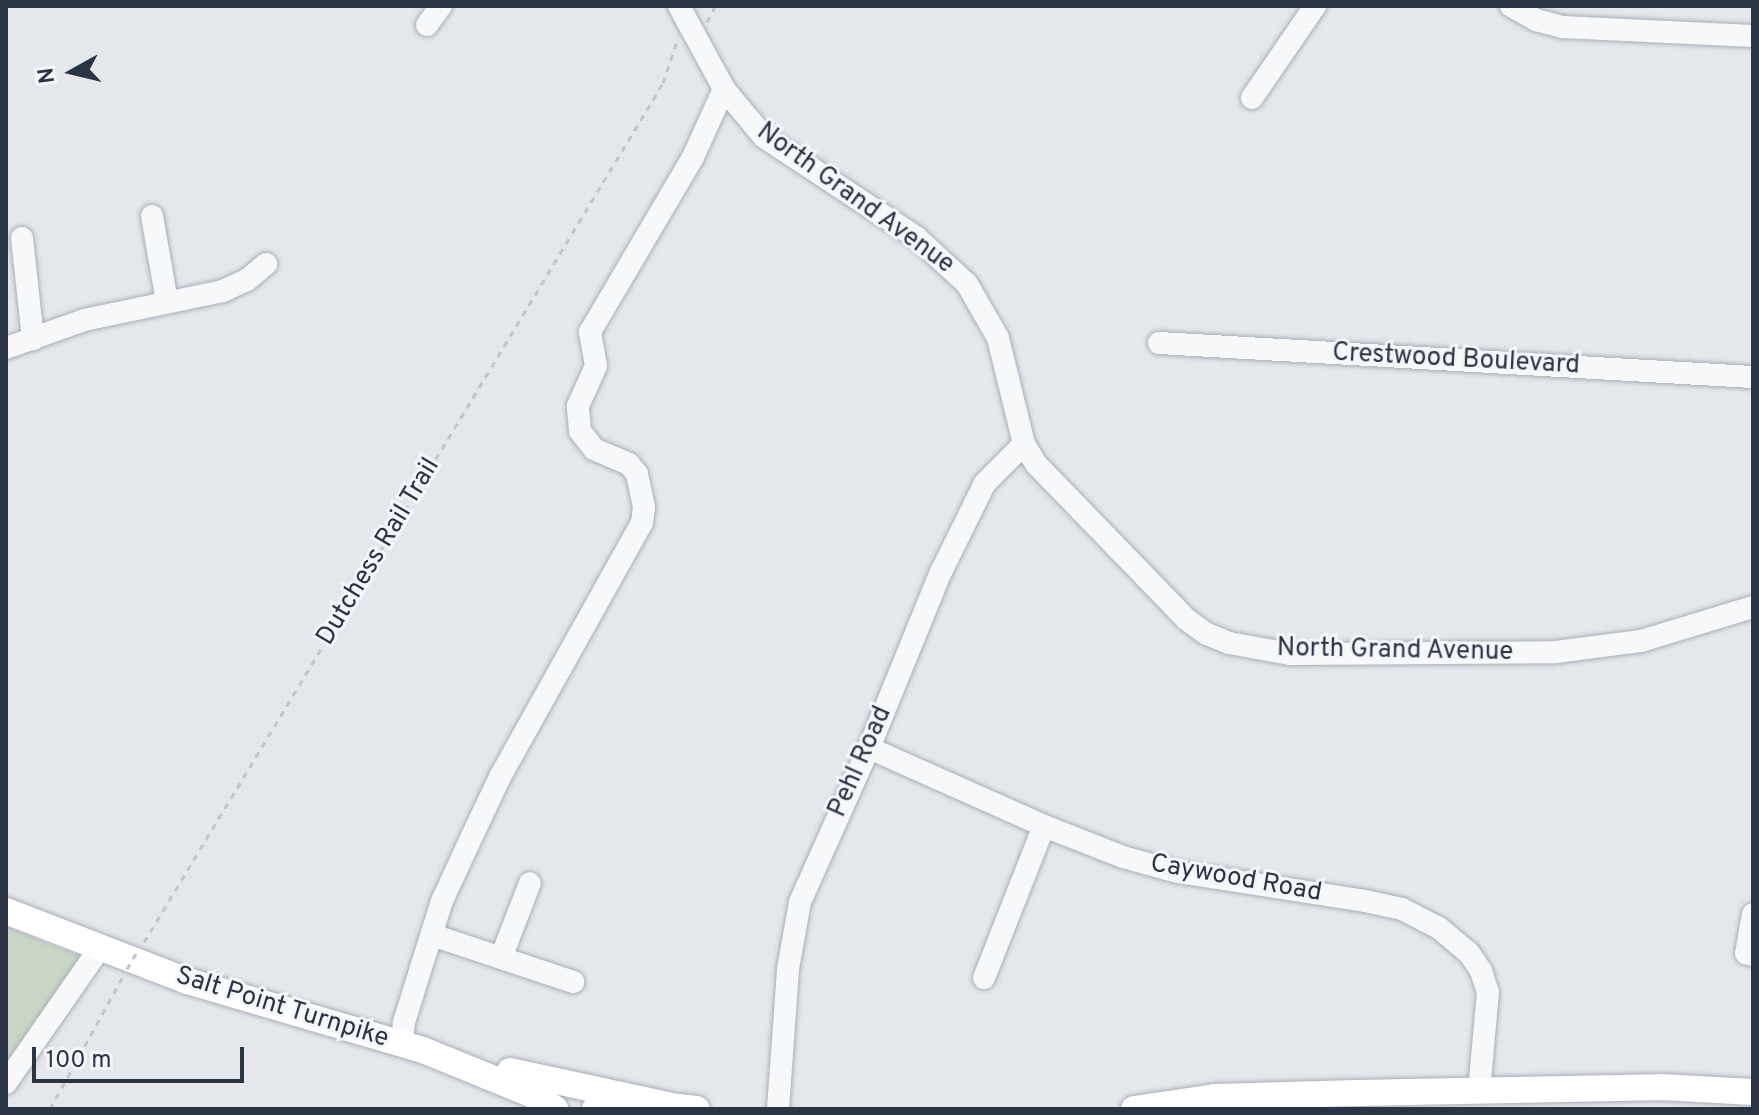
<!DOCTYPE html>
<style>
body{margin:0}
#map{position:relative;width:1759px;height:1115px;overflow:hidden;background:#e4e7ec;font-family:Overpass,sans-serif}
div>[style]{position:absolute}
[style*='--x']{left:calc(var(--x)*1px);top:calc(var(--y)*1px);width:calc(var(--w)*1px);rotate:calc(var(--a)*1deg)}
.green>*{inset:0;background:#c9d6c5}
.path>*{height:3px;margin-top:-1.5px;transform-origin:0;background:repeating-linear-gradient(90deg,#c2c5cb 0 6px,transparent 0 12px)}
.roads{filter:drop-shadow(0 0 2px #a9aeb7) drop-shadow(0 0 2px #a9aeb7)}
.minor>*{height:22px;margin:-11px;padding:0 11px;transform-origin:11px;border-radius:11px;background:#f7f8fa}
.major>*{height:26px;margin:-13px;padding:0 13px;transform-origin:13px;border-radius:13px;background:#fff}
.path-bridge>*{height:3px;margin-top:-1.5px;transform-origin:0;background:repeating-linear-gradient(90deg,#c2c5cb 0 6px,transparent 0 12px)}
span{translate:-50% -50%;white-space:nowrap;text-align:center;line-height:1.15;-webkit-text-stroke:6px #f4f6f9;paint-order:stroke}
.street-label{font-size:26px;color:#2b3445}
.frame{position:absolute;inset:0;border:8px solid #2b3445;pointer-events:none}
.north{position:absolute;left:32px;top:32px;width:80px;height:80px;-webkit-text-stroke:6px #f4f6f9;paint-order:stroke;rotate:262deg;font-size:22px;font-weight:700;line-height:32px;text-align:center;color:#2b3445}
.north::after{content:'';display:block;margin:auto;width:28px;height:36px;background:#2b3445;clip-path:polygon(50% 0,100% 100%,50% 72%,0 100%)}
.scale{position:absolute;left:32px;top:1047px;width:212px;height:36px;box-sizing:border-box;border:4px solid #2b3445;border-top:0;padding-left:10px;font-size:24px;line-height:28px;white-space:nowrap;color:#2b3445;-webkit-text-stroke:6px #f4f6f9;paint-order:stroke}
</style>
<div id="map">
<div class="green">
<div style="clip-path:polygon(6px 927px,98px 963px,6px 1095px)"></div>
</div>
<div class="path">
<div style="--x:707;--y:22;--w:18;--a:-63"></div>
<div style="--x:144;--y:942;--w:1004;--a:-58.86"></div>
<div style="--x:663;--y:83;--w:44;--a:-71.6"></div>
<div style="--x:50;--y:1109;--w:152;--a:-61.2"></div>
</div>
<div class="roads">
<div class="minor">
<div style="--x:679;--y:6;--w:94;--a:61.5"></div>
<div style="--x:724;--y:89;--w:62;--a:50.2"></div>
<div style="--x:764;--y:137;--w:183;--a:33.4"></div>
<div style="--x:917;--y:238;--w:68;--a:42.6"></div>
<div style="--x:967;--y:284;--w:62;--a:60.1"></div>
<div style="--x:998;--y:338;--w:109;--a:76.2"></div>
<div style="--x:1024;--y:444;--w:23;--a:59"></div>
<div style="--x:1036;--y:464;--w:216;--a:45.9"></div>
<div style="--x:1186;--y:619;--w:26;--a:36"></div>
<div style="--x:1207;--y:634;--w:24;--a:22"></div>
<div style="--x:1229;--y:643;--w:62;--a:10.2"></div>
<div style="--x:1290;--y:654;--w:266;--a:-0.4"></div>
<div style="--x:1556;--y:652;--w:86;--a:-7.4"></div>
<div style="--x:1641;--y:641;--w:117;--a:-16.9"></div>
<div style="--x:1511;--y:6;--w:29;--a:29"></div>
<div style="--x:1536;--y:20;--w:27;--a:15"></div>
<div style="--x:1562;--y:27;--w:191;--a:2.7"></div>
<div style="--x:427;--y:25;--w:24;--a:-54"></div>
<div style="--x:1252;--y:98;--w:112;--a:-55.6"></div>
<div style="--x:152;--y:216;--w:87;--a:80.1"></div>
<div style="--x:22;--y:238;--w:102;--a:83.8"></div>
<div style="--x:1159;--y:343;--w:595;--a:3.28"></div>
<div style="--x:6;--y:348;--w:83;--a:-19.7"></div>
<div style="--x:84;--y:320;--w:142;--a:-11.8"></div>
<div style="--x:223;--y:291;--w:26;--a:-25"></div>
<div style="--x:247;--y:280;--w:25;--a:-40"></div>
<div style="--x:869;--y:748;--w:192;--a:24"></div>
<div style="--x:1044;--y:826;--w:85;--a:21.4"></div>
<div style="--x:1123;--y:857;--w:57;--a:15.3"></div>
<div style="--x:1178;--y:872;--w:189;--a:8.8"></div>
<div style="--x:1365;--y:901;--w:38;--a:12"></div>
<div style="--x:1402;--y:909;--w:42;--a:27.2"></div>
<div style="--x:1439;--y:928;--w:39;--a:40"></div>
<div style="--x:1469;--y:953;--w:22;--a:56"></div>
<div style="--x:1481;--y:971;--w:22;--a:72"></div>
<div style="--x:1488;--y:992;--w:99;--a:95.2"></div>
<div style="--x:1753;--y:914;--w:40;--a:100"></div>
<div style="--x:1746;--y:953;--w:7;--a:16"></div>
<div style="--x:432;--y:935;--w:149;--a:18.4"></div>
<div style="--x:501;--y:958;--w:80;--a:-68.9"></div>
<div style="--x:984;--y:978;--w:163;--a:-68.5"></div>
<div style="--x:402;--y:1044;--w:22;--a:-85"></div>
<div style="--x:404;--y:1022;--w:127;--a:-72.6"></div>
<div style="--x:442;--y:901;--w:72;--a:-65.2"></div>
<div style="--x:472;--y:836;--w:68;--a:-64.6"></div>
<div style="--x:501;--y:775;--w:289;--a:-60.8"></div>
<div style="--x:642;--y:523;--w:16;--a:-83"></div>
<div style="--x:644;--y:507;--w:34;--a:-102"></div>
<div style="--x:637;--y:474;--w:13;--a:-129"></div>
<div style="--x:629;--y:464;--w:38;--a:-157"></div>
<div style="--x:594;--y:449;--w:23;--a:-128"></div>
<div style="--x:580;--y:431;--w:25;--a:-95"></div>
<div style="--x:578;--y:406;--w:44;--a:-65.8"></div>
<div style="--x:596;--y:366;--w:35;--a:-100"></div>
<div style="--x:590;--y:332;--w:203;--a:-59.5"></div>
<div style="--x:693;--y:157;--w:75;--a:-65.5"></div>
<div style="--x:6;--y:1083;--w:165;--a:-55.2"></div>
<div style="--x:778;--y:1109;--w:140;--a:-85.9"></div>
<div style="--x:788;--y:969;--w:68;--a:-79.8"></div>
<div style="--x:800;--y:902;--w:169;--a:-65.9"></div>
<div style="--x:869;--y:748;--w:190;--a:-67.8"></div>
<div style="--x:941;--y:572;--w:99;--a:-63.7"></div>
<div style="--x:985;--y:483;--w:55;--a:-45"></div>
</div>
<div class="major">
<div style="--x:6;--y:911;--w:194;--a:21.1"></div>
<div style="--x:187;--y:981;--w:246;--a:16.3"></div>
<div style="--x:423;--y:1050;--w:122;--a:22.2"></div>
<div style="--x:536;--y:1096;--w:23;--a:34"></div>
<div style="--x:510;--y:1071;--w:161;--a:12.2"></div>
<div style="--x:595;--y:1109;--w:31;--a:-15"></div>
<div style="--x:625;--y:1101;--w:72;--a:6.3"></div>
<div style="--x:1134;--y:1109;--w:82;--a:-8.4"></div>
<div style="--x:1215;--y:1097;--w:141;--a:-1.6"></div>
<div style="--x:1356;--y:1093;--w:305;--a:-1.1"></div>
<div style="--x:1661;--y:1087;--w:92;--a:3.1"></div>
</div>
</div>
<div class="path-bridge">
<div style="--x:127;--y:969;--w:20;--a:-60"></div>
</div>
<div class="street-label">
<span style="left:855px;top:199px;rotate:36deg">North Grand Avenue</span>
<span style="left:1456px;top:360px;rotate:3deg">Crestwood Boulevard</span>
<span style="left:379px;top:552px;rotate:-59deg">Dutchess Rail Trail</span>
<span style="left:1395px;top:651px;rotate:1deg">North Grand Avenue</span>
<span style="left:861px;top:762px;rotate:-66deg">Pehl Road</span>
<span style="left:1236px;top:879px;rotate:10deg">Caywood Road</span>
<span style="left:282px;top:1008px;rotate:17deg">Salt Point Turnpike</span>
</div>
<div class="frame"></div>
<div class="north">N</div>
<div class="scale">100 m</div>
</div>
